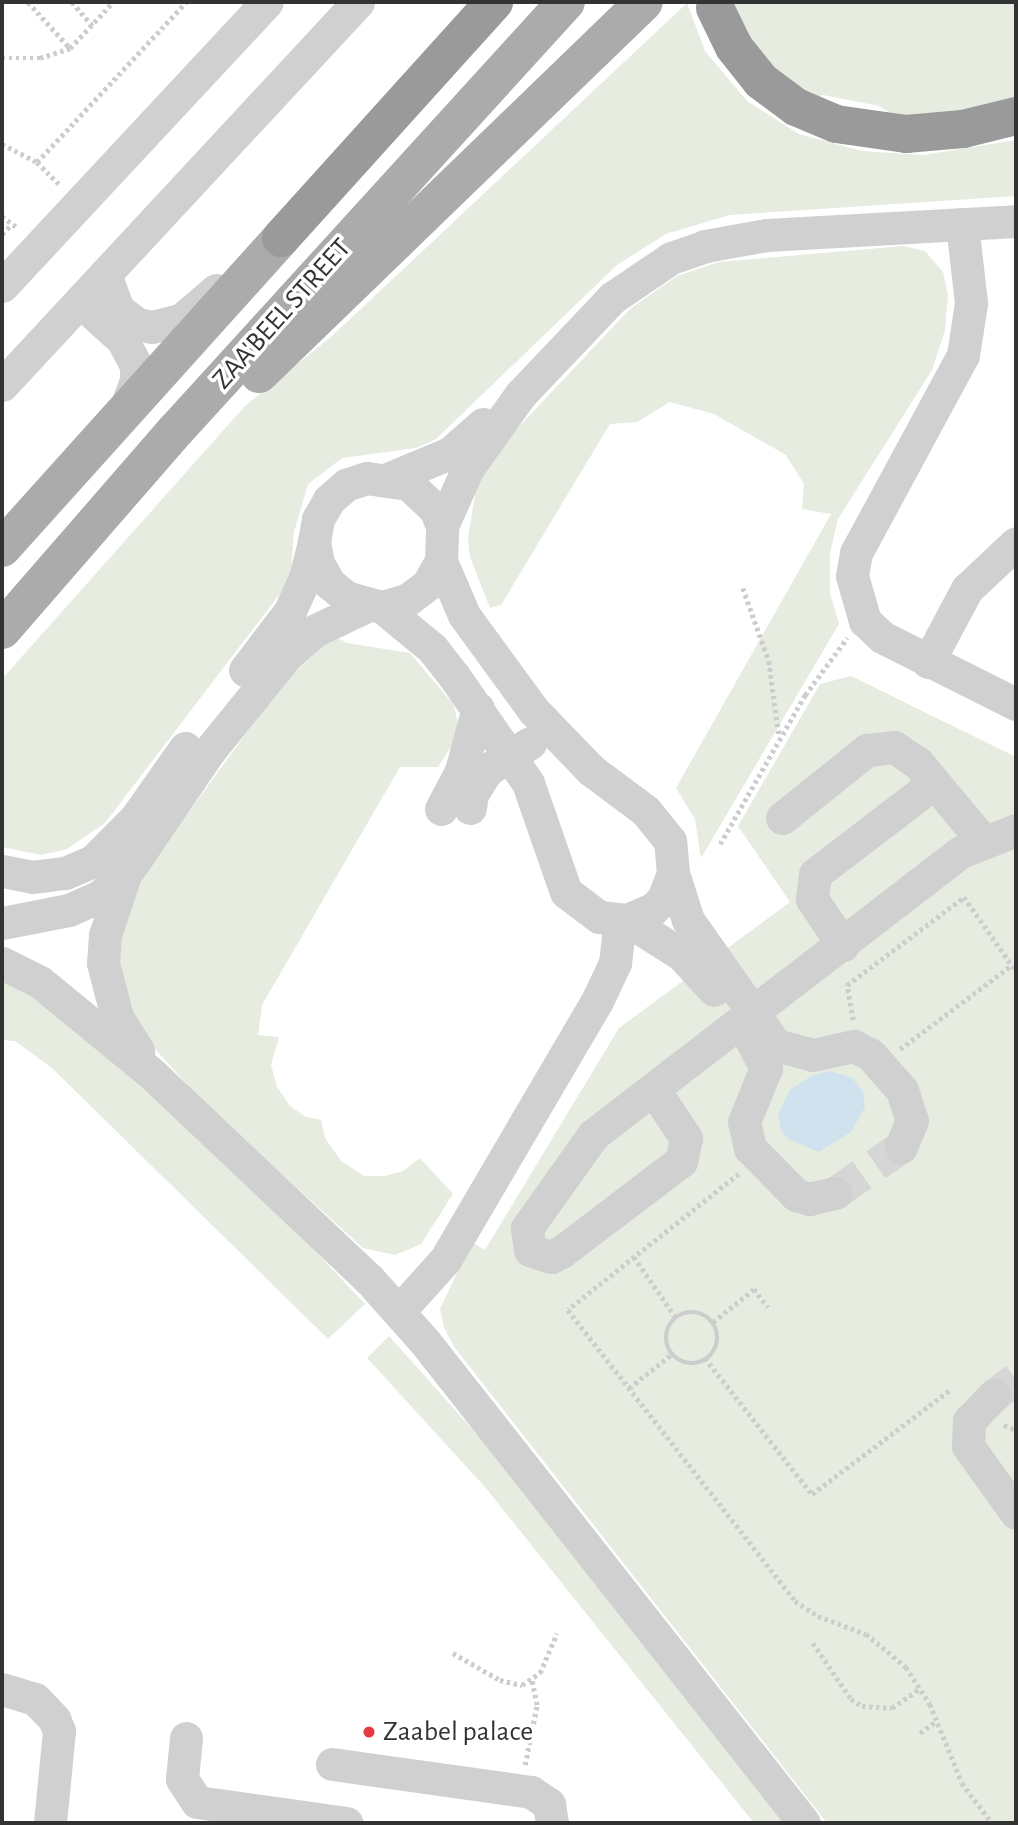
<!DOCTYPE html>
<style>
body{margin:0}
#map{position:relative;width:1018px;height:1825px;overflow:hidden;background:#fff;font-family:"Alegreya Sans",sans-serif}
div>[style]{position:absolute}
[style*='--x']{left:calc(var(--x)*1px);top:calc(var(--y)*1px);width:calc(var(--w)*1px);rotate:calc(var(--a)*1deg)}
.green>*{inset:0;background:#e6ecdf}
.water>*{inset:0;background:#cfe2ee}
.minor-tunnel>*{height:33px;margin-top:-16.5px;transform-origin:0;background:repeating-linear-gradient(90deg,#d6d6d6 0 33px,transparent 0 50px)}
.path>*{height:4.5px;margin-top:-2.25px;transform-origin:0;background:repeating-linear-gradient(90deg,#cdcdcd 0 3.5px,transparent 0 7px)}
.path>.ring{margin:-2.25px;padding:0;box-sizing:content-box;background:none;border:4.5px solid #cdcdcd;border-radius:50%}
.minor>*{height:33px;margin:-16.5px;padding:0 16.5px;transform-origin:16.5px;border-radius:16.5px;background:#d0d0d0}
.major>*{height:38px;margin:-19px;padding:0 19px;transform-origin:19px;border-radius:19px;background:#ababab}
.highway>*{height:38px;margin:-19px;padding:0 19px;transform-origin:19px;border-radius:19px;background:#9a9a9a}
.dots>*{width:19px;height:19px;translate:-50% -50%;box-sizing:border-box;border:4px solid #fff;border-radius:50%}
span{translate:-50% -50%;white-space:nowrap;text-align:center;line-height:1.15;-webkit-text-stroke:7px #fff;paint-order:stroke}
.street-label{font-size:28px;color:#333}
.poi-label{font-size:28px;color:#333}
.left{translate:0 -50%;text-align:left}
.frame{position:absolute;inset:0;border:4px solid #333;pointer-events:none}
</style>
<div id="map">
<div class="green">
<div style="clip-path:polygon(727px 2px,1016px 2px,1016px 98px,984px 110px,902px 120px,879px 106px,823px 95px,803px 100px,771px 77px)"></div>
<div style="clip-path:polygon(687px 3px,705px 51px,747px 101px,799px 134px,862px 151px,923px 155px,1016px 140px,1016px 196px,730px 215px,666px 234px,617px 265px,436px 439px,416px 448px,342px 458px,308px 484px,294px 532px,291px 574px,282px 591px,105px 823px,67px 849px,41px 855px,2px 847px,2px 679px,245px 406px,332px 336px)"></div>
<div style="clip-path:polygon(903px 246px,925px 251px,943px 272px,948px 295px,945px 330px,932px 370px,838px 519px,830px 553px,830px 593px,839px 624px,701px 858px,695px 819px,676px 788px,831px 514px,802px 509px,804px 484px,786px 455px,714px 414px,670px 402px,637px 422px,610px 424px,501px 605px,490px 608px,470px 557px,468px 538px,476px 489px,496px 451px,630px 309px,677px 276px,719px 262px)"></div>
<div style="clip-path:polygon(334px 636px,347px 643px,410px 653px,454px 705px,458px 725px,458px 736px,438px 767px,400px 767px,262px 1005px,258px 1035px,279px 1037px,271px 1065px,277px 1087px,290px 1106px,306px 1117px,321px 1120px,325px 1138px,341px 1161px,364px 1176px,385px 1176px,403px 1171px,420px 1158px,453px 1194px,421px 1244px,395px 1255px,363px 1248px,202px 1101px,137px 1029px,120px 972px,119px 945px,134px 895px,156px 857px,282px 684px)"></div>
<div style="clip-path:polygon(851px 676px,1016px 757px,1016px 1823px,827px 1823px,455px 1348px,444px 1328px,440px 1309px,472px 1242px,485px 1250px,619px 1028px,790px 902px,738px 826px,820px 684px)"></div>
<div style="clip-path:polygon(2px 981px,39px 999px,103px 1045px,283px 1217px,365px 1304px,328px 1339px,52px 1068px,15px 1041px,2px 1040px)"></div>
<div style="clip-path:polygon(389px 1336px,576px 1545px,788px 1823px,754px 1823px,485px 1487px,367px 1358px)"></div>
</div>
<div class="water">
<div style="clip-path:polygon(829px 1071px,851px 1077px,863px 1091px,865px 1107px,851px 1132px,819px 1152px,788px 1139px,781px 1131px,778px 1114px,790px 1090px,811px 1076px)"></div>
</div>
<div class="minor-tunnel">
<div style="--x:835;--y:1193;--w:80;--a:-34.9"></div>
<div style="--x:994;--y:1395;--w:27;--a:-36"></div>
</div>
<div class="path">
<div style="--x:28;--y:2;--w:62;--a:47.6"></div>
<div style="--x:72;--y:2;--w:32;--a:49"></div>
<div style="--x:2;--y:58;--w:38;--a:0"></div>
<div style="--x:40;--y:58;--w:32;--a:-18"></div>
<div style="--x:70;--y:48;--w:63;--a:-46.9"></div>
<div style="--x:2;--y:144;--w:39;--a:27"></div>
<div style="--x:37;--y:162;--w:31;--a:45"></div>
<div style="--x:37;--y:162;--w:219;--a:-47"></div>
<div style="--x:2;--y:216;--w:20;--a:37"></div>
<div style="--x:2;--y:234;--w:14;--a:-45"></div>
<div style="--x:743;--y:588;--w:77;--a:70.4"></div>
<div style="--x:769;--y:661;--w:75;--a:82.3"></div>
<div style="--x:720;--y:844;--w:172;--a:-60.3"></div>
<div style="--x:805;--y:695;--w:71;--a:-53.6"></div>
<div style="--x:853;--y:1020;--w:36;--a:-100"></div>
<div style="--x:847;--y:985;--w:146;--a:-36.9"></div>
<div style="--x:964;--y:897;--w:90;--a:54.9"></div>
<div style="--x:900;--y:1049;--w:140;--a:-36.9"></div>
<div style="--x:739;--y:1174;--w:218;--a:141.5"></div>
<div style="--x:568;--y:1310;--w:369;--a:52"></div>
<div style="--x:795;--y:1601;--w:27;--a:33"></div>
<div style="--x:818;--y:1616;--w:51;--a:20.6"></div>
<div style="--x:866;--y:1634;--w:52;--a:39.5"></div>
<div style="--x:906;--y:1667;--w:44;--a:57"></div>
<div style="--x:930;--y:1704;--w:85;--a:67.9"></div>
<div style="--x:962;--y:1783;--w:50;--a:53.1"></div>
<div style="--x:634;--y:1257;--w:75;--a:55.3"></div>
<div class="ring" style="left:666px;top:1312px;width:47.5px;height:47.5px"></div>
<div style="--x:713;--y:1322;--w:53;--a:-38.8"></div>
<div style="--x:754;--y:1289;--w:23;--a:52"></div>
<div style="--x:705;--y:1358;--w:173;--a:51.8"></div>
<div style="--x:812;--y:1494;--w:173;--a:-37"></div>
<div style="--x:629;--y:1388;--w:55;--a:-38.3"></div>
<div style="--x:1004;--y:1425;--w:13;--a:23"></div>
<div style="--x:813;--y:1643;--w:68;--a:55.8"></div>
<div style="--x:851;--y:1699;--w:13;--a:32"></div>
<div style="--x:862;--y:1706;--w:30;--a:4"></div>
<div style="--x:892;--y:1708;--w:35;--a:-35"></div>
<div style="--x:453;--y:1653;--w:54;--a:29.9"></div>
<div style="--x:500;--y:1680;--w:23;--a:13"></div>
<div style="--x:522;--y:1685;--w:22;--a:-34"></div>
<div style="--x:540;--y:1673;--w:43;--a:-67"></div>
<div style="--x:920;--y:1733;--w:20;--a:-37"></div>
<div style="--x:525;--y:1765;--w:61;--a:-78.7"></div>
<div style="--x:537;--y:1705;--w:25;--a:-102"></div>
</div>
<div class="minor">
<div style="--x:962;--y:224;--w:80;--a:83.5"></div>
<div style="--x:971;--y:303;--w:53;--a:98.7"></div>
<div style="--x:963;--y:355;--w:225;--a:118.4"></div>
<div style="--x:856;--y:553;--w:23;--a:100"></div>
<div style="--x:852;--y:576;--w:47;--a:73.9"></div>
<div style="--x:865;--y:621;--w:23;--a:43"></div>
<div style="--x:882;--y:637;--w:150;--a:26.6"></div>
<div style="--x:105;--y:274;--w:37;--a:70"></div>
<div style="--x:118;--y:309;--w:24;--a:38"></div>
<div style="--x:137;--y:324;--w:15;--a:11"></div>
<div style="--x:152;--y:327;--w:30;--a:-14"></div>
<div style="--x:181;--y:320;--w:46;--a:-40.6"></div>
<div style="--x:2;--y:286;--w:388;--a:-47"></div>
<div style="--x:94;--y:314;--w:38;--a:42"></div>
<div style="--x:122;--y:339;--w:30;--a:62"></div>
<div style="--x:136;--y:365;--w:15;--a:90"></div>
<div style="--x:136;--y:380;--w:35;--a:110"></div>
<div style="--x:2;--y:385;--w:523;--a:-47.09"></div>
<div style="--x:390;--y:478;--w:65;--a:-22.6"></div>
<div style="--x:450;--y:453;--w:44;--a:-41.3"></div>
<div style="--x:442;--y:526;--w:64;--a:-65.9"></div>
<div style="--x:468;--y:468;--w:90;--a:-54.5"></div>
<div style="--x:520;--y:395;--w:134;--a:-46.5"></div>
<div style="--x:612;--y:298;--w:71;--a:-34.1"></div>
<div style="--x:671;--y:258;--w:36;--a:-19"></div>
<div style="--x:705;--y:246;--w:63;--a:-10.1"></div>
<div style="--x:767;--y:235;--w:249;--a:-3.2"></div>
<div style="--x:382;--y:607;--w:26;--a:-16"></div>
<div style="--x:407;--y:600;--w:26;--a:-37"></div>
<div style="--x:428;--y:584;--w:26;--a:-61"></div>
<div style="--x:441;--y:561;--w:35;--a:-88"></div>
<div style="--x:442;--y:526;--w:18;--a:-112"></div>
<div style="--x:435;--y:509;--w:37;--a:-137"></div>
<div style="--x:408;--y:484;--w:41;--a:-171.7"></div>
<div style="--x:367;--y:478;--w:22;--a:162"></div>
<div style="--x:346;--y:485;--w:23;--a:139"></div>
<div style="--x:329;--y:500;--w:22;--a:120"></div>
<div style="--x:318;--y:519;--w:22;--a:100"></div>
<div style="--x:314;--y:541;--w:22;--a:80"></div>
<div style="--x:318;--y:563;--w:23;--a:61"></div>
<div style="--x:329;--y:583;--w:22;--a:39"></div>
<div style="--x:346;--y:597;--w:37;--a:16"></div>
<div style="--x:382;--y:607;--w:65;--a:39.4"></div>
<div style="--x:432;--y:648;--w:36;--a:52"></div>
<div style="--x:454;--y:676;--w:130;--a:55.3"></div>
<div style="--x:528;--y:783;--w:115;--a:70.8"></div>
<div style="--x:566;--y:892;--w:41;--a:37.1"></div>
<div style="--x:599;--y:917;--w:28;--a:6"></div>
<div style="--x:627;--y:920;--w:28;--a:-23"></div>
<div style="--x:653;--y:909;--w:14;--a:-45"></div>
<div style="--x:663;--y:899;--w:28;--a:-69"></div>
<div style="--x:673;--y:873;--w:32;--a:-95"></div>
<div style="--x:670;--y:841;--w:38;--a:-129"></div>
<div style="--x:646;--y:811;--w:69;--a:-143.3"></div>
<div style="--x:591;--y:770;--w:82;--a:-134"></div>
<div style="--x:534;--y:711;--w:119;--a:-126.1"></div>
<div style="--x:464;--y:615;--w:59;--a:-113.1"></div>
<div style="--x:928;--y:662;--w:83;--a:-61.9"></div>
<div style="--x:967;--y:589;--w:67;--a:-43.2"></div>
<div style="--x:245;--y:670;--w:74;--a:-52.7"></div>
<div style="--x:290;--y:611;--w:36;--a:-66"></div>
<div style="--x:305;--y:578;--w:38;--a:-76"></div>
<div style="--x:470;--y:808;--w:14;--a:-82"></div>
<div style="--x:472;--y:794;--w:28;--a:-58"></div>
<div style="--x:487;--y:770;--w:51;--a:-32.1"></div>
<div style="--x:441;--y:809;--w:43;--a:-62.2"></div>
<div style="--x:461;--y:771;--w:65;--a:-74.9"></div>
<div style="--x:782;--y:818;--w:109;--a:-38.7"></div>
<div style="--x:867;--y:750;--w:27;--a:-6"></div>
<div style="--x:894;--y:747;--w:29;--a:34"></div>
<div style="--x:918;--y:763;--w:102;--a:50.2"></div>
<div style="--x:2;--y:871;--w:31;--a:11"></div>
<div style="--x:32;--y:877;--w:33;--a:-7"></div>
<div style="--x:65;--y:873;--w:30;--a:-23"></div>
<div style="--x:93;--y:861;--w:59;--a:-45"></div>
<div style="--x:135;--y:819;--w:87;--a:-54.8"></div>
<div style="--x:673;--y:873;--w:49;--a:72.3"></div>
<div style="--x:688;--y:920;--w:153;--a:54.9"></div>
<div style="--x:776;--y:1045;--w:38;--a:15"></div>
<div style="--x:813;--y:1055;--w:42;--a:-12.4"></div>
<div style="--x:854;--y:1046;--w:19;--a:28"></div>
<div style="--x:871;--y:1055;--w:47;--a:48.5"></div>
<div style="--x:902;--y:1090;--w:32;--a:72"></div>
<div style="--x:912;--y:1120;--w:29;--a:112"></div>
<div style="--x:125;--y:875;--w:63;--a:108.4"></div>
<div style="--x:105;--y:935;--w:28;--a:94"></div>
<div style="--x:103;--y:963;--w:56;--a:75.5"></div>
<div style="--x:117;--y:1017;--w:40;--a:58"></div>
<div style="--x:627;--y:920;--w:65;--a:32.5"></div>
<div style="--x:682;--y:955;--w:47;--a:47.6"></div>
<div style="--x:2;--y:923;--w:68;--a:-11"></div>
<div style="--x:69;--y:910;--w:34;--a:-24"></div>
<div style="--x:100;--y:896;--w:33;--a:-40"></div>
<div style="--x:125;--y:875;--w:151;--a:-55.8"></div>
<div style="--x:210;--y:750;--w:122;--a:-51"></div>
<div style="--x:287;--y:655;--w:38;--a:-41"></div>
<div style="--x:316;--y:630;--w:56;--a:-25.2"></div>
<div style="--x:843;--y:945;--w:55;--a:-124"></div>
<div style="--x:812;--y:899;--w:25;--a:-83"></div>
<div style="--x:815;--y:874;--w:150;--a:-37.4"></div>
<div style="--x:2;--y:963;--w:42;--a:26.6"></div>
<div style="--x:40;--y:982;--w:145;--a:39.4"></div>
<div style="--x:152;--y:1074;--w:299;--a:43.4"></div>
<div style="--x:369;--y:1279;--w:84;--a:48.4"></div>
<div style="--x:425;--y:1342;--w:612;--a:51.76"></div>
<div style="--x:744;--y:1027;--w:47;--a:61.8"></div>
<div style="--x:766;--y:1068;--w:58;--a:112.2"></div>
<div style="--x:744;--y:1122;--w:27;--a:77"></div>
<div style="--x:750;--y:1148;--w:66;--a:45.6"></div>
<div style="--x:796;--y:1195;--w:14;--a:17"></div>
<div style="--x:809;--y:1199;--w:27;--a:-13"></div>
<div style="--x:654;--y:1090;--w:58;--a:56.3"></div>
<div style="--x:686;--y:1138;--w:24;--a:102"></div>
<div style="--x:681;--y:1161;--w:151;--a:142.8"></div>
<div style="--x:561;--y:1252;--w:11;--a:153"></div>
<div style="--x:551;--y:1257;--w:22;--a:-162"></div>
<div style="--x:530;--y:1250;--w:22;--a:-98"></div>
<div style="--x:527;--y:1228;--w:114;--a:-54.6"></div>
<div style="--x:593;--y:1135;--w:464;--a:-37.6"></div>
<div style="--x:961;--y:852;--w:59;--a:-21.8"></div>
<div style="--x:399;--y:1311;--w:69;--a:-48"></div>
<div style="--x:445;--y:1260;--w:300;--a:-59.6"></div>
<div style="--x:597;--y:1001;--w:42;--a:-64.7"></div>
<div style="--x:615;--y:963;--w:43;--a:-83.4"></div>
<div style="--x:994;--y:1395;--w:36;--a:134"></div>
<div style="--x:969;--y:1421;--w:25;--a:92"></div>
<div style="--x:968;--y:1446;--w:82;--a:54.4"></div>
<div style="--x:2;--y:1689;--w:34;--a:17"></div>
<div style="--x:35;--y:1699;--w:28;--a:46"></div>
<div style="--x:54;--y:1719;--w:13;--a:67"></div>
<div style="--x:59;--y:1731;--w:92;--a:95.6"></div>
<div style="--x:186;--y:1738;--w:41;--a:95.6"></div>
<div style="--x:182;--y:1779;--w:27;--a:57"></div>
<div style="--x:197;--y:1802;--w:151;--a:8"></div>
<div style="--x:332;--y:1764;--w:201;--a:8"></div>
<div style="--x:531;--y:1792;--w:22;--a:34"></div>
<div style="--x:549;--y:1804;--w:19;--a:81"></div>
</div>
<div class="major">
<div style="--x:259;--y:374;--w:535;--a:-44.02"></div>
<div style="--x:2;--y:548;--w:417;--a:-48"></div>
<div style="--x:2;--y:630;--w:265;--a:-49"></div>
<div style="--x:176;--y:430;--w:579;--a:-47.66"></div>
</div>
<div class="highway">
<div style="--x:715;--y:8;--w:43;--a:64"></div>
<div style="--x:734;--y:47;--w:43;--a:51.5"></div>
<div style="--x:761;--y:81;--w:44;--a:36.6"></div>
<div style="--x:796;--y:107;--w:43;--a:23"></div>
<div style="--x:836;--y:124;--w:71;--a:8.1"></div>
<div style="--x:906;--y:134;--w:57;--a:-5"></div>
<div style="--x:963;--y:129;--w:55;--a:-13.8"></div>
<div style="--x:281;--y:238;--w:318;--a:-47.9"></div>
</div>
<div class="dots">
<div style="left:369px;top:1732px;background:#e63946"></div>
</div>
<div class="street-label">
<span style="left:282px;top:314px;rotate:-48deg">ZAA'BEEL STREET</span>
</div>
<div class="poi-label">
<span class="left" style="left:383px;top:1732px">Zaabel palace</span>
</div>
<div class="frame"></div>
</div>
